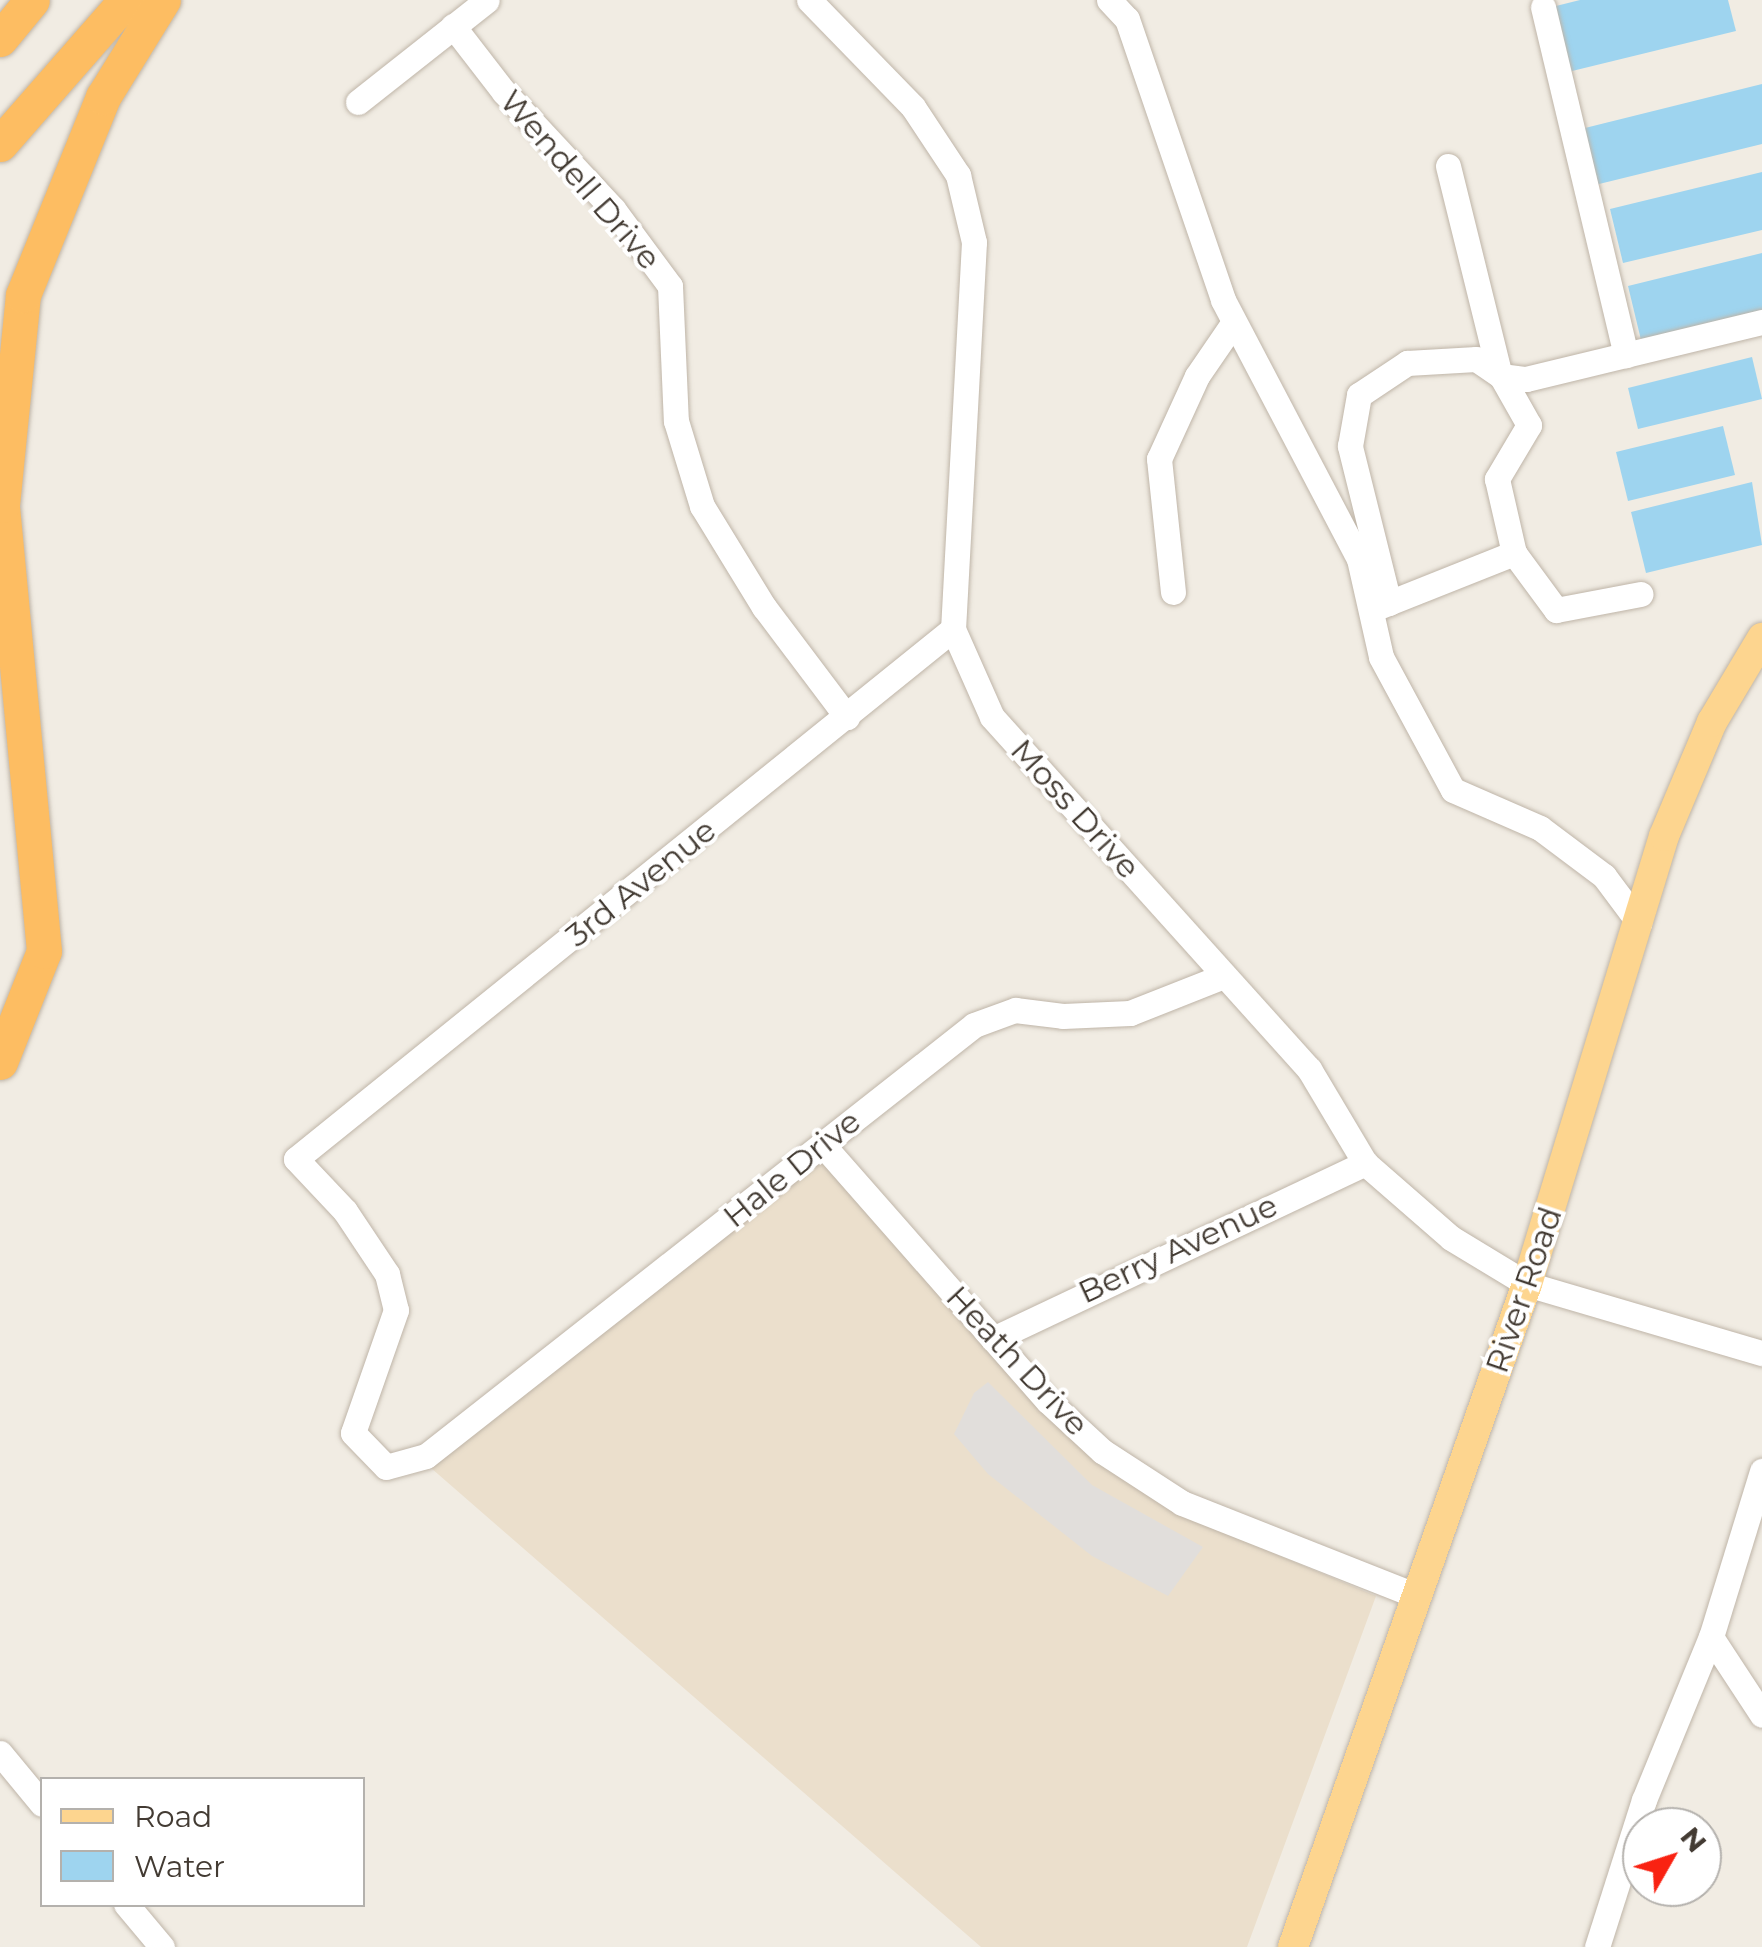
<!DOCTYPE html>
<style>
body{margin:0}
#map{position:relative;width:1762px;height:1947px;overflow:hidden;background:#f1ece3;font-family:Montserrat,sans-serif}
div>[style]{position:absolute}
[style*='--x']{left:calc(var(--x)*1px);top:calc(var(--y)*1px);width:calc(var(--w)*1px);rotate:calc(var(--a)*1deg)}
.education>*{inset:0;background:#ebdfcc}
.parking>*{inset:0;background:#e1dedb}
.water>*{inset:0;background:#9ed4ef}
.roads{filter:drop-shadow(0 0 2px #bfb5a8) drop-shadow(0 0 2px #bfb5a8)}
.minor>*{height:25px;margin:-12.5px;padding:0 12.5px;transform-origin:12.5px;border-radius:12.5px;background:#fff}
.major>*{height:30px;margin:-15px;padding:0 15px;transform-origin:15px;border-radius:15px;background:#fdd58f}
.highway>*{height:35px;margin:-17.5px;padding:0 17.5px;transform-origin:17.5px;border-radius:17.5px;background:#fdbd62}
span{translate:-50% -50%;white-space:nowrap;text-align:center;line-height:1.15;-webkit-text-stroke:8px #fff;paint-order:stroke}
.street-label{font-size:32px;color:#433b33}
.legend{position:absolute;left:40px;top:1777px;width:325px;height:130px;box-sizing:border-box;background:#fff;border:2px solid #b4b1ad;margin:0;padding:12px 18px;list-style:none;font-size:30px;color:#433b33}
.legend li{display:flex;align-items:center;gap:20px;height:50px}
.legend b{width:50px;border:2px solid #b4b1ad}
.north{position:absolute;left:1622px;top:1807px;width:100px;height:100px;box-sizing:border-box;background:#fff;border:2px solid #b4b1ad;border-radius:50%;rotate:51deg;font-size:28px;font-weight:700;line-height:40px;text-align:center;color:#433b33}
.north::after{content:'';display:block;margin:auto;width:35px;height:45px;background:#f92212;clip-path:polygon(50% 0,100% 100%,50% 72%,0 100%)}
</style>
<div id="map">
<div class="education">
<div style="clip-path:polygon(821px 1153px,1043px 1407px,1182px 1515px,1376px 1596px,1247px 1947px,981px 1947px,431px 1468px)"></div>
</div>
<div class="parking">
<div style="clip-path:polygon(988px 1382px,1092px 1485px,1203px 1547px,1168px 1596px,1092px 1556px,988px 1474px,954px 1434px,974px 1393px)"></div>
</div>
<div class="water">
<div style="clip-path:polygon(1580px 0,1728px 0,1736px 31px,1568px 72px,1552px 7px)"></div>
<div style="clip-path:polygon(1762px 84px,1762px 144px,1595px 185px,1581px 129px)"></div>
<div style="clip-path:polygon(1762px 172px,1762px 230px,1623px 263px,1610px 209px)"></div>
<div style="clip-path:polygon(1762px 253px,1762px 311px,1641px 340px,1628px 286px)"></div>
<div style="clip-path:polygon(1752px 357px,1762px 399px,1638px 429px,1628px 388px)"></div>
<div style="clip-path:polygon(1723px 426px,1735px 475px,1628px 501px,1616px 452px)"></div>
<div style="clip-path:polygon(1752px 482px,1762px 545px,1646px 573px,1631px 512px)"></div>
</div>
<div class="roads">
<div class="minor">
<div style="--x:809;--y:0;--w:149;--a:45.8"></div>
<div style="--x:913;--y:107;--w:82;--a:56.5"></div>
<div style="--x:958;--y:175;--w:69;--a:76.6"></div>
<div style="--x:974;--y:242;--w:388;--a:93.1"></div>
<div style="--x:953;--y:629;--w:96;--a:66.1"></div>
<div style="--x:992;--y:717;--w:474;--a:48"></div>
<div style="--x:1309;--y:1069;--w:109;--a:59.2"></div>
<div style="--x:1365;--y:1163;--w:114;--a:41.1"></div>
<div style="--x:1451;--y:1238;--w:89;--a:31.2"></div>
<div style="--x:1527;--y:1284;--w:245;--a:16.4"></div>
<div style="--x:1109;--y:0;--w:26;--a:47"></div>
<div style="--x:1127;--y:19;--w:297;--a:71.1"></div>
<div style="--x:1223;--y:300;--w:293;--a:62.3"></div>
<div style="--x:1359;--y:559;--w:100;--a:77.3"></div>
<div style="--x:1381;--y:657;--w:151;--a:61.6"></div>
<div style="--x:1453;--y:790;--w:95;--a:23.6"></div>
<div style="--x:1540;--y:828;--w:80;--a:36.9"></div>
<div style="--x:1604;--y:876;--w:59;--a:53.3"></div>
<div style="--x:1543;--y:7;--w:358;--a:76.6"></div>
<div style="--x:453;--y:26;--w:83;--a:52.3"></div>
<div style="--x:504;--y:92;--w:160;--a:47"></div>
<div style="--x:613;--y:209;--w:96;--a:53.5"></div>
<div style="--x:670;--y:286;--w:135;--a:87.5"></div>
<div style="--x:676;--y:421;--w:89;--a:73"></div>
<div style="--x:702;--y:506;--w:119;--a:58.5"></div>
<div style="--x:764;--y:607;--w:138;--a:53"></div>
<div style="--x:358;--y:102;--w:164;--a:-38.3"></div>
<div style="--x:1448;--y:166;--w:212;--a:76.1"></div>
<div style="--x:1499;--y:372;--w:61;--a:60.5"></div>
<div style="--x:1529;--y:425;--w:63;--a:120.7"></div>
<div style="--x:1497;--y:479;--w:76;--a:77.1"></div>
<div style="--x:1514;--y:553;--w:71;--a:53.6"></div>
<div style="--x:1556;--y:610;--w:86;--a:-10.7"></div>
<div style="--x:1173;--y:592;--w:134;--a:-96"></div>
<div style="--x:1159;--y:459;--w:91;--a:-65.4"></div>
<div style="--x:1197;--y:376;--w:65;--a:-55.6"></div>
<div style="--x:1389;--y:603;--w:162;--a:-104"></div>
<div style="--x:1350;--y:446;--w:52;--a:-80"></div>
<div style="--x:1359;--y:395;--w:58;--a:-33.7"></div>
<div style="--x:1407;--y:363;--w:69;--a:-3.3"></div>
<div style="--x:1476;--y:359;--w:30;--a:34"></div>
<div style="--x:1501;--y:376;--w:25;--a:7"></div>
<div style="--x:1526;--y:379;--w:243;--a:-13.6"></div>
<div style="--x:1376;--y:608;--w:149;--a:-21.7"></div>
<div style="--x:953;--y:629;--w:844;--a:141.11"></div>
<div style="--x:296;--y:1159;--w:71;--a:46.7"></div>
<div style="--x:345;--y:1211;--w:76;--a:56.3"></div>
<div style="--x:387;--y:1274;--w:37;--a:76"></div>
<div style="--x:396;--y:1310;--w:130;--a:109.3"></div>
<div style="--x:353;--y:1433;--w:47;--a:45.9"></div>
<div style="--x:386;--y:1467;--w:41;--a:-15.4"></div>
<div style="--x:426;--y:1456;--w:697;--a:-38.18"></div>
<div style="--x:974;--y:1025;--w:44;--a:-20.1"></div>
<div style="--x:1015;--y:1010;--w:48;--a:7.1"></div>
<div style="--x:1063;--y:1016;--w:67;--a:-2.6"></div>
<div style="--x:1130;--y:1013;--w:101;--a:-21.5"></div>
<div style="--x:822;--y:1144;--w:342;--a:48.7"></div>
<div style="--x:1048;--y:1401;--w:74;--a:42.8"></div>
<div style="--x:1102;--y:1451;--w:95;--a:33"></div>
<div style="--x:1182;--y:1503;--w:253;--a:21.6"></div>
<div style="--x:993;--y:1339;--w:412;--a:-25.3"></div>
<div style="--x:1711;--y:1637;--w:93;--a:56.8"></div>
<div style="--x:0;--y:1753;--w:66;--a:50.5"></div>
<div style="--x:126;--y:1904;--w:56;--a:50.1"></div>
<div style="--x:1597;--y:1947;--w:154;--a:-72.3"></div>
<div style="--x:1644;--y:1800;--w:176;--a:-67.7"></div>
<div style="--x:1711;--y:1637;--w:174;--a:-72.9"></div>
</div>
<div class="major">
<div style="--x:1293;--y:1947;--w:703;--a:-70.56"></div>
<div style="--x:1527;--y:1284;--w:468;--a:-73"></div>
<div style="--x:1664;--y:836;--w:124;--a:-67.2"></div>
<div style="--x:1712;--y:722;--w:98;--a:-59.2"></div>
</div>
<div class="highway">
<div style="--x:0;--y:39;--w:50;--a:-50.6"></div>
<div style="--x:0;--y:144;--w:191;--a:-48.8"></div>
<div style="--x:0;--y:1062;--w:119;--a:-68.4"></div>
<div style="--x:44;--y:951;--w:448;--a:-95.4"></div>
<div style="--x:2;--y:505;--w:211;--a:-84.3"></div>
<div style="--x:23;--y:295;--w:214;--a:-68"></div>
<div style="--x:103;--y:97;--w:114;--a:-58.3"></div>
</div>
</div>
<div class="street-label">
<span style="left:580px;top:180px;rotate:49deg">Wendell Drive</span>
<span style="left:1075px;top:809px;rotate:48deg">Moss Drive</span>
<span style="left:641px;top:883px;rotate:-39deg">3rd Avenue</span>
<span style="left:792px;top:1169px;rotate:-39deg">Hale Drive</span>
<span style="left:1178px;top:1249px;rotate:-25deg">Berry Avenue</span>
<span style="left:1524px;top:1290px;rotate:-71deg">River Road</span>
<span style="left:1017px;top:1361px;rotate:47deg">Heath Drive</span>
</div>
<ul class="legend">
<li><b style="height:12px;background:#fdd58f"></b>Road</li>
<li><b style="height:28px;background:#9ed4ef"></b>Water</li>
</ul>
<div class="north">N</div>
</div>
